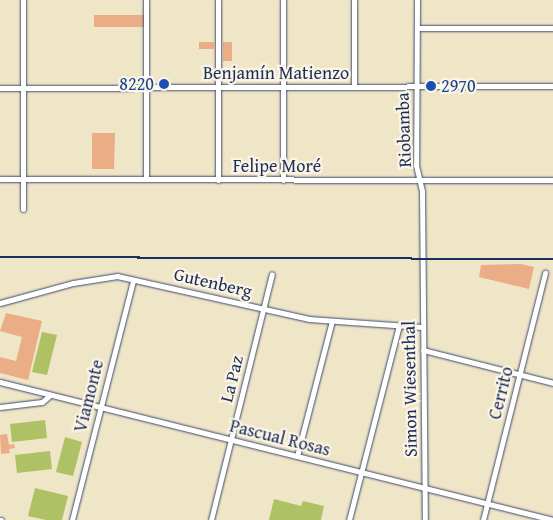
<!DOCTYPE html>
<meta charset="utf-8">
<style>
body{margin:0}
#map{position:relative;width:553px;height:520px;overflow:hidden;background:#efe5c7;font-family:"Gentium Book Plus",serif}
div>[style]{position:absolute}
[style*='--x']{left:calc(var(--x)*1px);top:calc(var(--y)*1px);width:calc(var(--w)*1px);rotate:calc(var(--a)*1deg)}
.green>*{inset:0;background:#aec165}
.building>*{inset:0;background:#eaad86}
.roads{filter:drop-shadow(0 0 1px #3b4a6e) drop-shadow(0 0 1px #3b4a6e)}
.street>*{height:5px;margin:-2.5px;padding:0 2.5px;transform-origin:2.5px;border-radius:2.5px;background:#fff}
.rail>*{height:2px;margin:-1px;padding:0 1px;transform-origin:1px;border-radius:1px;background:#1b2f5e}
.dots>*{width:14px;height:14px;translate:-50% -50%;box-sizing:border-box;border:2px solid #fcf5e5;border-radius:50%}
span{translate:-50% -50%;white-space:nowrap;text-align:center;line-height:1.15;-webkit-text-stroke:4.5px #fcf5e5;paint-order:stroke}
.street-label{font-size:18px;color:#1b2f5e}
.transit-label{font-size:18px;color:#164399}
.right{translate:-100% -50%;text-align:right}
.left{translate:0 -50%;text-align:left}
</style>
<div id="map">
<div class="green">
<div style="clip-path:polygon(42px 332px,57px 335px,47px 375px,32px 372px)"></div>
<div style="clip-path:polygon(45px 420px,47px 438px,12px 442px,10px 424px)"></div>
<div style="clip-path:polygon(65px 437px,82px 442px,73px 476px,56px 472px)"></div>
<div style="clip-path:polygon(50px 451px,52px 469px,17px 473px,15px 455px)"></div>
<div style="clip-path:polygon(35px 488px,68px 496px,62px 520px,46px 520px,28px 516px)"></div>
<div style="clip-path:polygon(274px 499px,301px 506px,303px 501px,324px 506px,321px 520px,269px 520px)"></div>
</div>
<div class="building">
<div style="clip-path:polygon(94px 15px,144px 15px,144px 27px,94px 27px)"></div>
<div style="clip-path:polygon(199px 42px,214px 42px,214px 49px,199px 49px)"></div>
<div style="clip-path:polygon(223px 42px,232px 42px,232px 61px,223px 61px)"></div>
<div style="clip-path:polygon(92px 133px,115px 133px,114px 169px,92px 169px)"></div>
<div style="clip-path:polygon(521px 264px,534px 267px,529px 289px,479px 277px,481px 265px)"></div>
<div style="clip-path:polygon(6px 313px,42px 321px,28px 380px,0 373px,0 357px,16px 361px,22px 337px,0 331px)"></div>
<div style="clip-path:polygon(7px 434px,9px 445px,14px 444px,15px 448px,9px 449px,10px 453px,1px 454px,0 435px)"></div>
</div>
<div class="roads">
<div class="street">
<div style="--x:417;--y:0;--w:165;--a:90.3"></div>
<div style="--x:416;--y:165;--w:27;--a:77"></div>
<div style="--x:422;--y:191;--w:329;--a:89.5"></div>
<div style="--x:417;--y:28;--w:136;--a:0"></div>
<div style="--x:354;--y:87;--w:87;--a:-90"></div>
<div style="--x:0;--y:88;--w:553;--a:-0.21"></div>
<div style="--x:0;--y:179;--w:553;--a:0.1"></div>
<div style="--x:146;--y:179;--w:179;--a:-90"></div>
<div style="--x:218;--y:180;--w:180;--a:-90"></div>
<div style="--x:283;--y:180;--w:180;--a:-90"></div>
<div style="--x:23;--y:209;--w:209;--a:-90"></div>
<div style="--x:0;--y:303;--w:76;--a:-15.3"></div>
<div style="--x:73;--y:283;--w:45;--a:-9"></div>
<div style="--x:117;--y:276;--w:197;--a:12.6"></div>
<div style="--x:309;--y:319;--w:113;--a:4"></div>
<div style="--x:423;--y:350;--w:134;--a:14.2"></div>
<div style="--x:0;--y:382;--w:570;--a:14.01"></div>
<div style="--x:0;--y:407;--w:42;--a:-6.8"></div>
<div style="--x:42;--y:402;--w:11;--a:-41"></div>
<div style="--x:297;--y:456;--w:139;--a:-75.5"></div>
<div style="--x:0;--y:520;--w:1;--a:0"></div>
<div style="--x:72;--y:520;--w:248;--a:-75.7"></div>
<div style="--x:211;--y:520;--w:253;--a:-76.1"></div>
<div style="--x:349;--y:520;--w:201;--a:-75.6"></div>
<div style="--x:483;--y:520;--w:255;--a:-75.9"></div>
</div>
</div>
<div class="rail">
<div style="--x:0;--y:257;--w:553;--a:0.21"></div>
</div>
<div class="dots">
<div style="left:164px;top:84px;background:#1a4fb4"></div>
<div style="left:431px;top:86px;background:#1a4fb4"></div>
</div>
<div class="street-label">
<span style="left:276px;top:73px">Benjamín Matienzo</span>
<span style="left:404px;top:130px;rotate:-92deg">Riobamba</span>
<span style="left:277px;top:166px">Felipe Moré</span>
<span style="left:213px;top:283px;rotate:13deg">Gutenberg</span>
<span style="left:232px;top:379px;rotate:-76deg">La Paz</span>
<span style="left:410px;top:389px;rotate:-91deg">Simon Wiesenthal</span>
<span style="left:501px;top:393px;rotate:-76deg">Cerrito</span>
<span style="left:89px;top:396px;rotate:-76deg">Viamonte</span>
<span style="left:280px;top:438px;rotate:14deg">Pascual Rosas</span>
</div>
<div class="transit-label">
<span class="right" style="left:154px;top:84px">8220</span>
<span class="left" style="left:441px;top:86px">2970</span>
</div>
</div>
